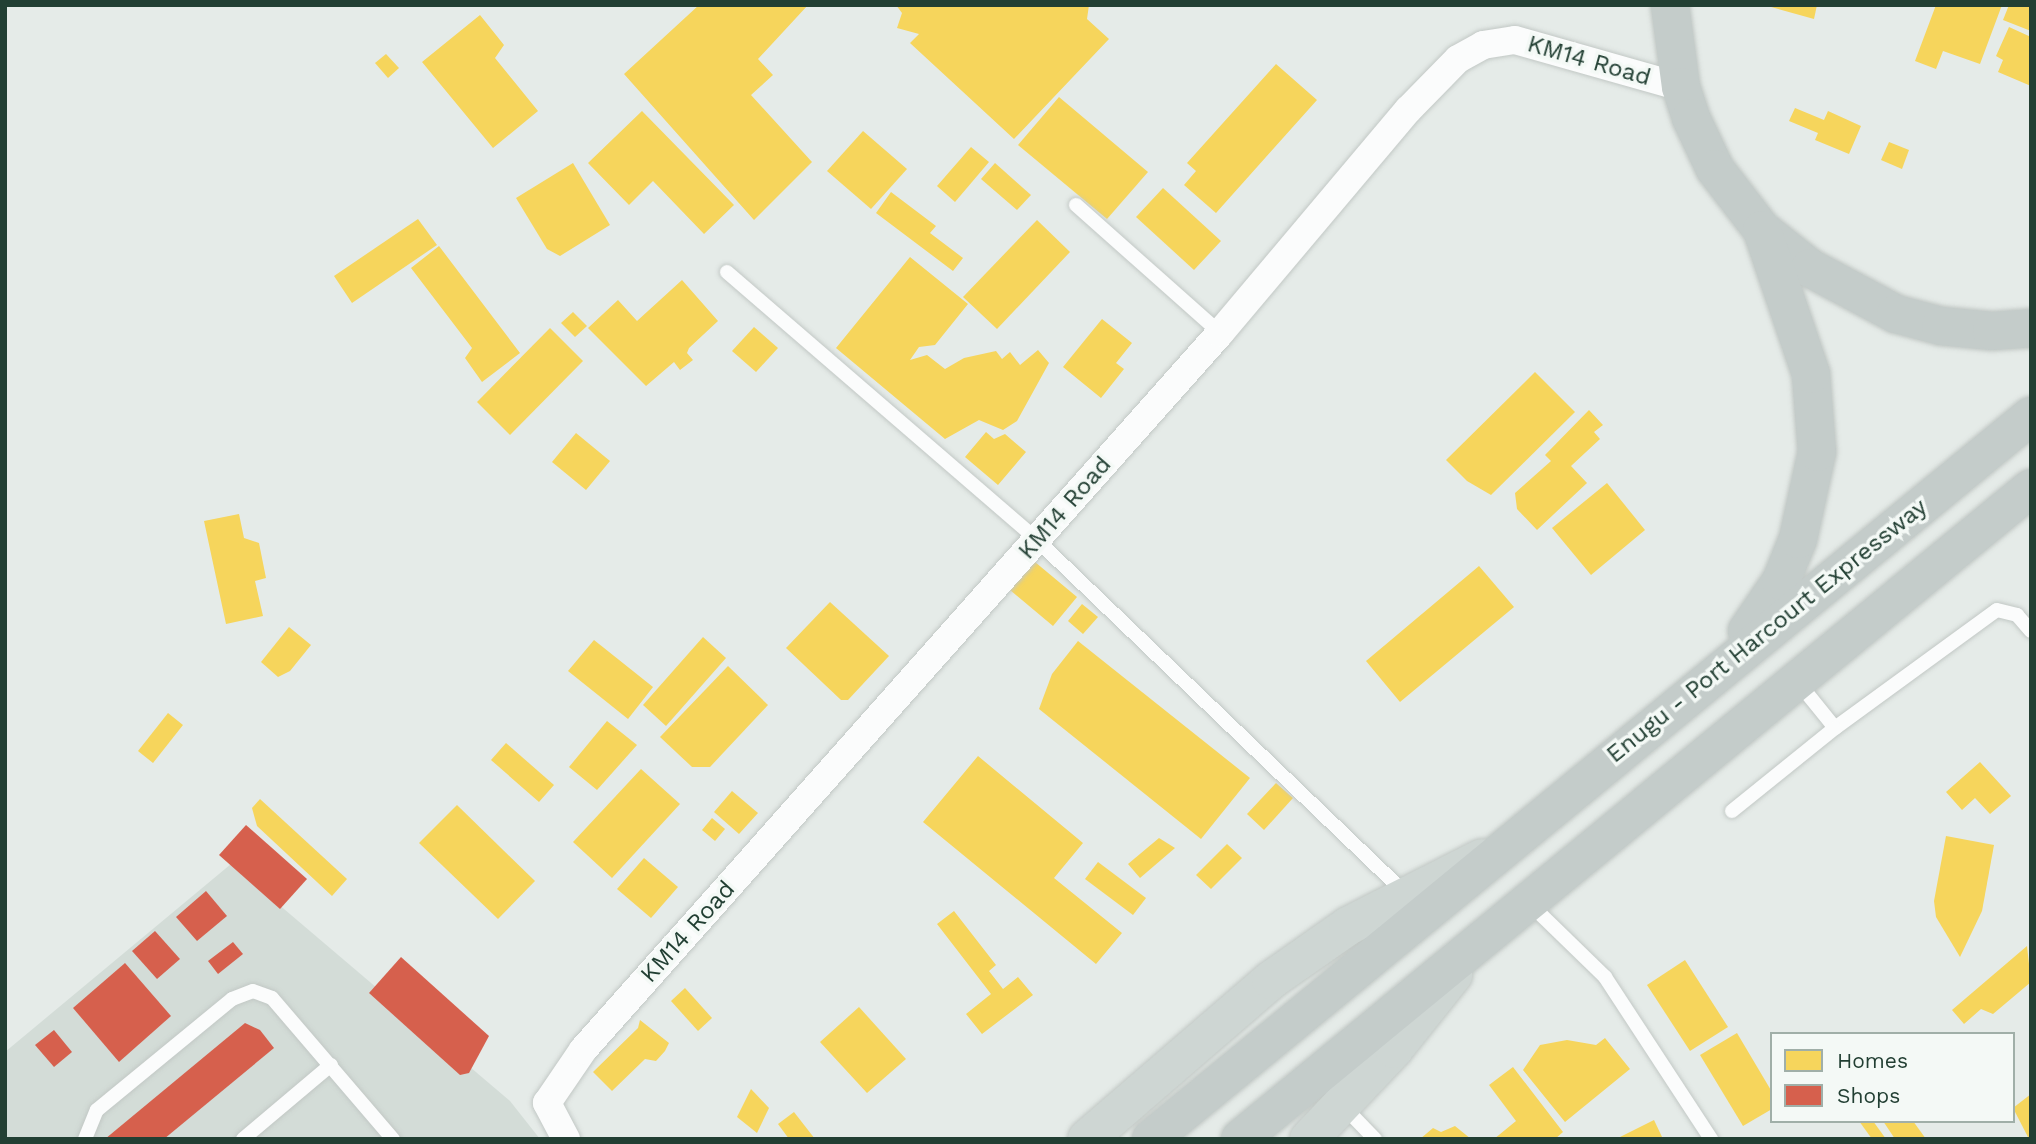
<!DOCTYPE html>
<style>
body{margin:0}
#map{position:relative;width:2036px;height:1144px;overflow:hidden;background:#e5ebe8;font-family:"Work Sans",sans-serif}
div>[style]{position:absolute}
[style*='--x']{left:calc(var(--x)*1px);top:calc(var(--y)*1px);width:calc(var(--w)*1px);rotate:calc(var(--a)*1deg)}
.built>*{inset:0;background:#d3dcd7}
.homes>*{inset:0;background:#f6d55c}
.shops>*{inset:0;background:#d6604d}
.roads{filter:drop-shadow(0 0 2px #c2c8c5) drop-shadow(0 0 2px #c2c8c5)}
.service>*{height:14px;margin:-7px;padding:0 7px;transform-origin:7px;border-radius:7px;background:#fbfcfc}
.minor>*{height:28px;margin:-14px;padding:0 14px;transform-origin:14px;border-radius:14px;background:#fbfcfc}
.primary>*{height:38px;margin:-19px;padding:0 19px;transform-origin:19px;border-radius:19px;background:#ced6d3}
.trunk>*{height:38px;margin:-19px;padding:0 19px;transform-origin:19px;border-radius:19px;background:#c4ccca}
span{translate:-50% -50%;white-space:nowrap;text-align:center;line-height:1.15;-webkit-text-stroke:7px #f4f9f6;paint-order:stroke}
.street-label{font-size:24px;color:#223f33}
.frame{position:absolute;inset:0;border:7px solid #223f33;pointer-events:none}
.legend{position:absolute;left:1770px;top:1032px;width:245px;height:91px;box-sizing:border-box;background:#f4f9f6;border:2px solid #a0afa8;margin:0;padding:9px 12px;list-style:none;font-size:21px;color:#223f33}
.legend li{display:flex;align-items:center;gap:14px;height:35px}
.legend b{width:35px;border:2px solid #a0afa8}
</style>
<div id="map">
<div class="built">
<div style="clip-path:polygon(231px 864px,510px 1101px,540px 1139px,5px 1139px,5px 1052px)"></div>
</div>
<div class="homes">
<div style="clip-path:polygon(699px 5px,808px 5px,758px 59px,773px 75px,751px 95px,812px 162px,754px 220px,624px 74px)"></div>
<div style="clip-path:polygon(896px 5px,1089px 5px,1087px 19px,1109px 39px,1014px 139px,910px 43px,919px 34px,897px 28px,902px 13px)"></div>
<div style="clip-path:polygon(1764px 5px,1817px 5px,1814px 19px)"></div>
<div style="clip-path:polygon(1936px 5px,2002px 5px,1980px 64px,1943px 51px,1936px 69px,1915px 61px)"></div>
<div style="clip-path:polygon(2009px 5px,2031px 5px,2031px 31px,2003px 20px)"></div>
<div style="clip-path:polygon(480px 15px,504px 45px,495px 58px,538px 111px,493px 148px,422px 62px)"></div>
<div style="clip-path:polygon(2009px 27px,2031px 37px,2031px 86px,1998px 72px,2003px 60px,1996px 56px)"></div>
<div style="clip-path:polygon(386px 54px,399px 68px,388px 78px,375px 63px)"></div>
<div style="clip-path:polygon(1276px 64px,1317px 100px,1216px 213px,1184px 185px,1196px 171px,1187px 163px)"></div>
<div style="clip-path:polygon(1059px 97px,1148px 172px,1107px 219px,1018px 145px)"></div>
<div style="clip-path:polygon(1795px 108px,1824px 120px,1828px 111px,1861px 126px,1849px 154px,1815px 140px,1818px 133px,1789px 121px)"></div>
<div style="clip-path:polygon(642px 111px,734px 205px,704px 234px,653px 181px,629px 205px,588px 163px)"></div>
<div style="clip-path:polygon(863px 131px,907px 169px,871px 209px,827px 171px)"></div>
<div style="clip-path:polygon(1889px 142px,1909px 150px,1902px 169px,1881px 160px)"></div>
<div style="clip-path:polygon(971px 147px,989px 162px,955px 202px,937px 186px)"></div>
<div style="clip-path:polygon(573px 163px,610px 225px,560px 256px,547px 249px,516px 198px)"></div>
<div style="clip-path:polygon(995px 163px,1031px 195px,1017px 210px,981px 179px)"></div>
<div style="clip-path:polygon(1163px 188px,1221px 241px,1194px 270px,1136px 217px)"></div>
<div style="clip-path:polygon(891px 192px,936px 226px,930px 233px,963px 258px,953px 271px,876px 213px)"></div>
<div style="clip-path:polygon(418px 219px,437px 245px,352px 303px,334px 276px)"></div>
<div style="clip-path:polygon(1037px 220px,1070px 252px,997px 329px,963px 297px)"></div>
<div style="clip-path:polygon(439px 246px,520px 353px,482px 382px,465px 358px,472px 348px,411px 268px)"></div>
<div style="clip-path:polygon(910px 257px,968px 304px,935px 345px,919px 347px,910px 360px,927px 355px,945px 369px,964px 358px,996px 351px,1002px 359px,1010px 352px,1020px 365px,1038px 350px,1049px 363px,1017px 421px,1003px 430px,979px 420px,945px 439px,836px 348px)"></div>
<div style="clip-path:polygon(682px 280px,718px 321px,689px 348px,687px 353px,693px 360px,680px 370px,674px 362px,646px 386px,588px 328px,618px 300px,637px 321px)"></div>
<div style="clip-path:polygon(573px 312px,587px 326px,575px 337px,561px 323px)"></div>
<div style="clip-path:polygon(1102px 319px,1132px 343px,1116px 363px,1124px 369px,1101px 398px,1063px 367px)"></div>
<div style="clip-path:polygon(754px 327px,778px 348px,756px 372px,732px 351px)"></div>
<div style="clip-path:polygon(550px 328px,583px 361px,510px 435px,477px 402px)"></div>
<div style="clip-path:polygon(1535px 372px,1575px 412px,1491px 495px,1467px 481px,1446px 460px)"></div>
<div style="clip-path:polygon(1589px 410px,1603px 425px,1594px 432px,1600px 439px,1571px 466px,1587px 483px,1537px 530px,1517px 509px,1515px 493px,1551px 461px,1545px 455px)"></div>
<div style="clip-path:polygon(986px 432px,994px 439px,1005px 434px,1026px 452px,998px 485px,965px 457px)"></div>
<div style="clip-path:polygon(576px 433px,610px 461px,586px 490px,552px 462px)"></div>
<div style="clip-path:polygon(1607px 483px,1645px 530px,1591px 575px,1552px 528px)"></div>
<div style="clip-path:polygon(239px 514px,244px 538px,259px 543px,266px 578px,255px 581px,263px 616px,226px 624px,204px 521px)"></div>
<div style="clip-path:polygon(1035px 562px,1077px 597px,1053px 626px,1010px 590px)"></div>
<div style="clip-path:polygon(1479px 566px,1514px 607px,1400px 702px,1366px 661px)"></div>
<div style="clip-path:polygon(830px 602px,889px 656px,848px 700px,841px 700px,786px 648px)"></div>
<div style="clip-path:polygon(1082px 604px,1098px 617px,1083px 634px,1068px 621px)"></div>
<div style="clip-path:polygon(289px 627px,311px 645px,290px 671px,278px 677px,261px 662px)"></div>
<div style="clip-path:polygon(703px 637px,726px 658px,666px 726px,643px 705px)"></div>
<div style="clip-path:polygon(594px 640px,653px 687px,628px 719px,568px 671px)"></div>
<div style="clip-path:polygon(1078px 641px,1250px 778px,1201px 839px,1039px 709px,1052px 674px)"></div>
<div style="clip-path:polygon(728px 666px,768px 705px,710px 767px,692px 767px,660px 737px)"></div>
<div style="clip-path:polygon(168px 713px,183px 725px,153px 763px,138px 751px)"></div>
<div style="clip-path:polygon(607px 721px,637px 745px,597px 790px,569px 767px)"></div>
<div style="clip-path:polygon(506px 743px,554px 785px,539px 802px,491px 760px)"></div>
<div style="clip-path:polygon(978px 756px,1083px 843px,1054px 878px,1122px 933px,1096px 964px,923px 822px)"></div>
<div style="clip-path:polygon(1980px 762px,2011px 796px,1990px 814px,1975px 798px,1962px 810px,1946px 792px)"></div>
<div style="clip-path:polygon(641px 769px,680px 804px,612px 878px,573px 842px)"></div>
<div style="clip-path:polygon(1276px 783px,1293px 798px,1264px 830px,1247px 814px)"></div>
<div style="clip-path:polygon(732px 791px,758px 813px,739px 834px,714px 812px)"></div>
<div style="clip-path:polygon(260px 799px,347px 879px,332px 896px,257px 826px,252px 808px)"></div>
<div style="clip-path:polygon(457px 805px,535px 881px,498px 919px,419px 843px)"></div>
<div style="clip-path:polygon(712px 818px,725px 829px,715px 841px,702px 830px)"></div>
<div style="clip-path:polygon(1946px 836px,1994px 845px,1982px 911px,1960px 957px,1936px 917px,1934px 901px)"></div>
<div style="clip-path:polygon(1159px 838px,1175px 848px,1140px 878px,1128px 864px)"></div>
<div style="clip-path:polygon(1227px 844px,1242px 858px,1211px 889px,1196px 875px)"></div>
<div style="clip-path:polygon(644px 858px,678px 887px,651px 918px,617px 889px)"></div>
<div style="clip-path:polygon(1098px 862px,1146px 898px,1133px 915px,1085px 879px)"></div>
<div style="clip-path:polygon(954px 911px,996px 965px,989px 971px,1003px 989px,1018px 977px,1033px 995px,982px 1034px,966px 1014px,991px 994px,937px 924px)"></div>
<div style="clip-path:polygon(2027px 946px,2031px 982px,1993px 1014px,1981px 1009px,1964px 1024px,1952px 1010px)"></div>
<div style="clip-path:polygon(1685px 960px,1728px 1027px,1690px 1051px,1647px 985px)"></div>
<div style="clip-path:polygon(685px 988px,712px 1018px,698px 1031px,671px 1001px)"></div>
<div style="clip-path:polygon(859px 1007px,906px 1059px,867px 1093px,820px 1042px)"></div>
<div style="clip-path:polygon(640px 1020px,669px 1043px,665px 1051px,656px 1061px,645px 1059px,612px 1091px,593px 1072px,638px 1028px)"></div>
<div style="clip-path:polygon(1737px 1033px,1772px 1092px,1772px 1109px,1743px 1126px,1700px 1055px)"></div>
<div style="clip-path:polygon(1605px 1038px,1630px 1069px,1565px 1122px,1523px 1070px,1540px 1045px,1567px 1040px,1596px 1045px)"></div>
<div style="clip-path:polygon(1513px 1067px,1563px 1132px,1555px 1139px,1494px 1139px,1516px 1121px,1489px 1085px)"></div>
<div style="clip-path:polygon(751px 1089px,769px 1108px,757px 1133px,737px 1117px)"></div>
<div style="clip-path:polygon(2031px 1094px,2031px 1139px,2029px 1139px,2013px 1108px)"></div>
<div style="clip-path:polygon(794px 1112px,815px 1139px,789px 1139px,778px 1124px)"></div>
<div style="clip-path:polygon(1654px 1120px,1663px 1139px,1616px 1139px)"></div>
<div style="clip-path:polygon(1859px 1121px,1873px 1121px,1886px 1139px,1872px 1139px)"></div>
<div style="clip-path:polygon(1883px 1121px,1913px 1121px,1926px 1139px,1895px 1139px)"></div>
<div style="clip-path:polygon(1455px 1126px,1471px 1139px,1420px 1139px,1433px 1128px,1441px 1132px)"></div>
</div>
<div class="shops">
<div style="clip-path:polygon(246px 825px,307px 879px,280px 909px,219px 855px)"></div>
<div style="clip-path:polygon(206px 891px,227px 916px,197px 941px,176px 917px)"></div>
<div style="clip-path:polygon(155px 931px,180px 959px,157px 979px,132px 951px)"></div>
<div style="clip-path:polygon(233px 942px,243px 954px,218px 974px,208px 961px)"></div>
<div style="clip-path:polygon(401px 957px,489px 1036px,469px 1073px,460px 1075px,369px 993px)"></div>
<div style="clip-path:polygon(125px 963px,171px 1016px,119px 1062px,73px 1008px)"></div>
<div style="clip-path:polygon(245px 1023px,260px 1030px,274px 1048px,164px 1139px,105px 1139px)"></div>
<div style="clip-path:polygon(54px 1030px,72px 1052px,54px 1067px,35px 1045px)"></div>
</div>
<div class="roads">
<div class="service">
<div style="--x:1076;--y:205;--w:193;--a:41.6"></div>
<div style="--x:727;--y:272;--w:410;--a:40.8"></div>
<div style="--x:1037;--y:540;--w:511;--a:43.81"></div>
<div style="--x:1797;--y:681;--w:60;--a:51"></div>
<div style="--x:1835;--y:728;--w:200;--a:-36.1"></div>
<div style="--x:1997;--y:610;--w:21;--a:14"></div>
<div style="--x:2017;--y:615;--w:21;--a:49"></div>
<div style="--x:1732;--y:811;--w:132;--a:-38.9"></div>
<div style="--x:1529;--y:903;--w:106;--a:44.2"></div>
<div style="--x:1605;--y:977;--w:194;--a:56.8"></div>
<div style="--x:1343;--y:1106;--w:46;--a:45.9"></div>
<div style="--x:85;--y:1139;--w:31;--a:-68"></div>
<div style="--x:97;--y:1110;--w:175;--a:-39.4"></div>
<div style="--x:232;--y:999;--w:22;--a:-21"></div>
<div style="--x:253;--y:991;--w:20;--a:20"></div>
<div style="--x:272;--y:998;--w:186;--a:49.4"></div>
<div style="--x:243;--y:1139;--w:115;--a:-40.1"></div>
</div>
<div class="minor">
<div style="--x:566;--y:1139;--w:41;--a:-117.8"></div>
<div style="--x:547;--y:1103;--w:64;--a:-55.8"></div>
<div style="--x:583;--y:1050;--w:959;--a:-48.38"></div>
<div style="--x:1220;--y:333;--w:292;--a:-49.9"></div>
<div style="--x:1408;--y:110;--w:71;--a:-45.6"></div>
<div style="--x:1458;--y:59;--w:29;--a:-29"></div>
<div style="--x:1483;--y:45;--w:32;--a:-9"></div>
<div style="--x:1515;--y:40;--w:173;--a:15.8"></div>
</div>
<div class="primary">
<div style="--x:1087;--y:1139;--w:243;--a:-40.8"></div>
<div style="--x:1271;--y:980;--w:94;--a:-35"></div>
<div style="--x:1348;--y:926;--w:150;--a:-26.9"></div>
<div style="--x:1309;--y:1139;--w:124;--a:-46.6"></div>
<div style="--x:1394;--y:1049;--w:95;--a:-51.4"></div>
</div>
<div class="trunk">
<div style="--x:1670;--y:5;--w:83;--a:82.4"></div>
<div style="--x:1681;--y:87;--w:33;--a:72"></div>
<div style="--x:1691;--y:118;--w:56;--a:64.8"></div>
<div style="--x:1715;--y:169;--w:77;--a:52.4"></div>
<div style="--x:1762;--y:230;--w:61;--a:38.4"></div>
<div style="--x:1810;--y:268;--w:98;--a:28.1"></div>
<div style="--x:1896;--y:314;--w:47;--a:14.9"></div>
<div style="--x:1941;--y:326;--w:51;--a:5.6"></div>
<div style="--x:1992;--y:331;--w:39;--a:-4"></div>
<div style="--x:1747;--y:631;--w:60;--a:-55.8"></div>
<div style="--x:1781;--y:581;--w:45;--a:-68"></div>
<div style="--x:1798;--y:539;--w:89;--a:-77.7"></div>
<div style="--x:1817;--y:452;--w:78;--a:-94.4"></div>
<div style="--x:1811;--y:374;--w:152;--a:-108.8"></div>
<div style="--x:1151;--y:1139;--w:1139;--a:-39.41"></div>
<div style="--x:1240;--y:1139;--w:1024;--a:-39.45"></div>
</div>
</div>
<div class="street-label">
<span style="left:1589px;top:61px;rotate:16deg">KM14 Road</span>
<span style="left:1065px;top:508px;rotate:-49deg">KM14 Road</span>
<span style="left:1767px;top:631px;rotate:-39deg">Enugu - Port Harcourt Expressway</span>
<span style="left:688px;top:932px;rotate:-48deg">KM14 Road</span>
</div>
<div class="frame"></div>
<ul class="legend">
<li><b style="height:19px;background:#f6d55c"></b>Homes</li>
<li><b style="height:19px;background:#d6604d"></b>Shops</li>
</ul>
</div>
